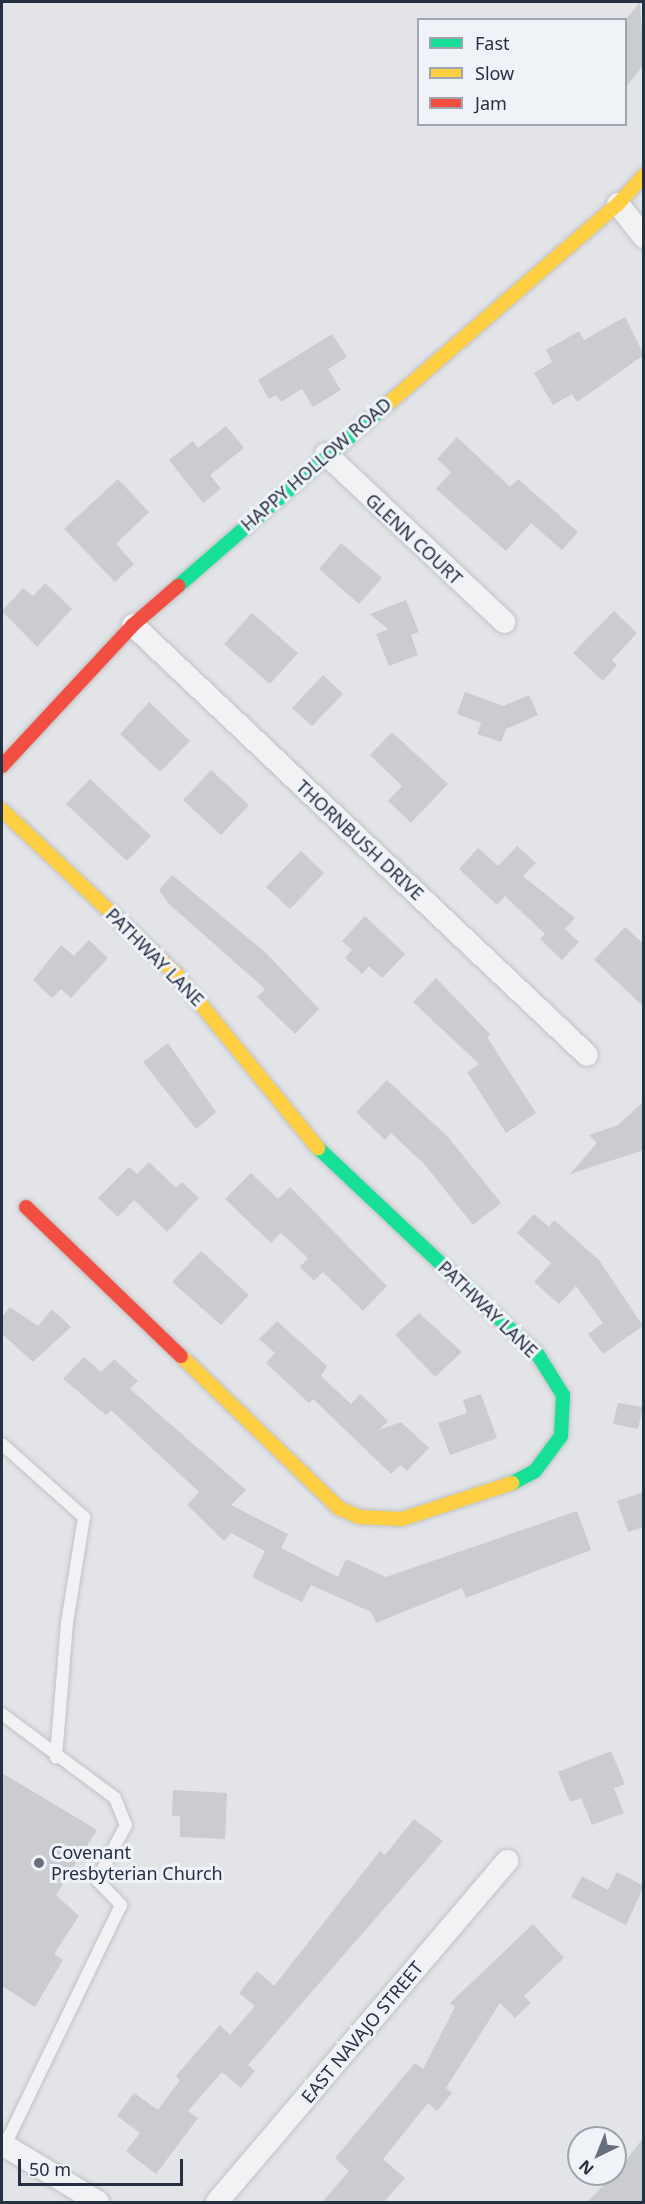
<!DOCTYPE html>
<style>
body{margin:0}
#map{position:relative;width:645px;height:2204px;overflow:hidden;background:#e2e4e7;font-family:"Noto Sans",sans-serif}
div>[style]{position:absolute}
[style*='--x']{left:calc(var(--x)*1px);top:calc(var(--y)*1px);width:calc(var(--w)*1px);rotate:calc(var(--a)*1deg)}
.building>*{inset:0;background:#caccd0}
.roads{filter:drop-shadow(0 0 2px #c0c2c5) drop-shadow(0 0 2px #c0c2c5)}
.lane>*{height:12px;margin:-6px;padding:0 6px;transform-origin:6px;border-radius:6px;background:#f2f2f4}
.street>*{height:22px;margin:-11px;padding:0 11px;transform-origin:11px;border-radius:11px;background:#f2f2f4}
.fast>*{height:14px;margin:-7px;padding:0 7px;transform-origin:7px;border-radius:7px;background:#16e098}
.slow>*{height:14px;margin:-7px;padding:0 7px;transform-origin:7px;border-radius:7px;background:#ffcf43}
.jam>*{height:14px;margin:-7px;padding:0 7px;transform-origin:7px;border-radius:7px;background:#f24e42}
.dots>*{width:16px;height:16px;translate:-50% -50%;box-sizing:border-box;border:3px solid #eff2f7;border-radius:50%}
span{translate:-50% -50%;white-space:nowrap;text-align:center;line-height:1.15;-webkit-text-stroke:6px #eff2f7;paint-order:stroke}
.street-label{font-size:18px;color:#263043}
.poi-label{font-size:18px;color:#263043}
.left{translate:0 -50%;text-align:left}
.frame{position:absolute;inset:0;border:3px solid #263043;pointer-events:none}
.legend{position:absolute;left:417px;top:18px;width:210px;height:108px;box-sizing:border-box;background:#eff2f7;border:2px solid #9fa4af;margin:0;padding:8px 10px;list-style:none;font-size:18px;color:#263043}
.legend li{display:flex;align-items:center;gap:12px;height:30px}
.legend b{width:30px;border:2px solid #9fa4af}
.north{position:absolute;left:567px;top:2126px;width:60px;height:60px;box-sizing:border-box;background:#eff2f7;border:2px solid #9fa4af;border-radius:50%;rotate:223deg;font-size:16px;font-weight:700;line-height:24px;text-align:center;color:#263043}
.north::after{content:'';display:block;margin:auto;width:21px;height:27px;background:#686f7c;clip-path:polygon(50% 0,100% 100%,50% 72%,0 100%)}
.scale{position:absolute;left:18px;top:2159px;width:165px;height:27px;box-sizing:border-box;border:3px solid #263043;border-top:0;padding-left:8px;font-size:18px;line-height:21px;white-space:nowrap;color:#263043;-webkit-text-stroke:4px #eff2f7;paint-order:stroke}
</style>
<div id="map">
<div class="building">
<div style="clip-path:polygon(640px 2px,644px 65px,626px 87px,626px 19px)"></div>
<div style="clip-path:polygon(625px 317px,644px 355px,577px 402px,572px 394px,553px 405px,534px 373px,552px 362px,546px 350px,579px 331px,584px 340px)"></div>
<div style="clip-path:polygon(332px 334px,347px 357px,328px 369px,341px 390px,313px 407px,302px 389px,281px 402px,276px 395px,269px 399px,258px 380px)"></div>
<div style="clip-path:polygon(226px 426px,244px 448px,210px 475px,221px 489px,203px 503px,169px 460px,193px 441px,198px 448px)"></div>
<div style="clip-path:polygon(457px 437px,510px 487px,518px 479px,578px 532px,562px 550px,531px 523px,506px 551px,436px 489px,451px 472px,437px 459px)"></div>
<div style="clip-path:polygon(118px 479px,149px 512px,116px 544px,134px 564px,115px 582px,64px 529px)"></div>
<div style="clip-path:polygon(341px 543px,382px 578px,359px 604px,319px 569px)"></div>
<div style="clip-path:polygon(45px 583px,72px 609px,37px 647px,2px 611px,23px 588px,33px 596px)"></div>
<div style="clip-path:polygon(406px 600px,419px 632px,411px 635px,418px 655px,389px 666px,376px 634px,388px 629px,370px 614px)"></div>
<div style="clip-path:polygon(614px 611px,637px 633px,612px 660px,617px 665px,603px 681px,573px 653px)"></div>
<div style="clip-path:polygon(252px 613px,298px 653px,270px 684px,224px 644px)"></div>
<div style="clip-path:polygon(323px 675px,343px 694px,312px 726px,292px 708px)"></div>
<div style="clip-path:polygon(465px 692px,503px 706px,529px 695px,538px 715px,506px 729px,501px 742px,477px 734px,481px 723px,457px 714px)"></div>
<div style="clip-path:polygon(149px 702px,190px 741px,160px 772px,120px 734px)"></div>
<div style="clip-path:polygon(392px 732px,448px 784px,411px 823px,388px 801px,402px 786px,370px 755px)"></div>
<div style="clip-path:polygon(211px 770px,249px 805px,221px 835px,183px 800px)"></div>
<div style="clip-path:polygon(90px 779px,151px 836px,127px 861px,66px 804px)"></div>
<div style="clip-path:polygon(517px 846px,536px 863px,523px 876px,575px 918px,565px 929px,579px 942px,562px 960px,540px 939px,545px 934px,505px 896px,497px 905px,459px 869px,478px 848px,498px 866px)"></div>
<div style="clip-path:polygon(301px 851px,324px 873px,290px 909px,266px 887px)"></div>
<div style="clip-path:polygon(172px 875px,266px 953px,319px 1009px,295px 1034px,257px 997px,265px 989px,169px 904px,159px 890px)"></div>
<div style="clip-path:polygon(365px 916px,405px 954px,382px 978px,369px 966px,362px 974px,345px 958px,352px 950px,342px 941px)"></div>
<div style="clip-path:polygon(625px 927px,644px 944px,644px 1007px,594px 960px)"></div>
<div style="clip-path:polygon(89px 940px,108px 958px,71px 998px,61px 989px,52px 998px,33px 980px,61px 945px,74px 956px)"></div>
<div style="clip-path:polygon(436px 978px,490px 1034px,487px 1037px,536px 1113px,506px 1133px,467px 1072px,479px 1064px,413px 1002px)"></div>
<div style="clip-path:polygon(168px 1043px,216px 1112px,196px 1129px,143px 1062px)"></div>
<div style="clip-path:polygon(387px 1080px,448px 1137px,501px 1203px,473px 1225px,425px 1165px,391px 1133px,385px 1140px,356px 1112px)"></div>
<div style="clip-path:polygon(644px 1101px,644px 1150px,570px 1174px,597px 1143px,589px 1135px,618px 1125px)"></div>
<div style="clip-path:polygon(149px 1162px,176px 1188px,182px 1182px,199px 1198px,167px 1232px,134px 1200px,118px 1217px,98px 1198px,129px 1167px,137px 1174px)"></div>
<div style="clip-path:polygon(251px 1173px,278px 1199px,290px 1187px,387px 1286px,363px 1311px,323px 1272px,314px 1281px,300px 1267px,308px 1258px,281px 1233px,271px 1243px,225px 1199px)"></div>
<div style="clip-path:polygon(534px 1214px,549px 1227px,554px 1220px,599px 1260px,643px 1326px,603px 1354px,588px 1334px,603px 1323px,576px 1286px,559px 1304px,534px 1282px,551px 1263px,517px 1233px)"></div>
<div style="clip-path:polygon(201px 1251px,249px 1295px,221px 1325px,172px 1282px)"></div>
<div style="clip-path:polygon(10px 1307px,38px 1326px,52px 1309px,71px 1327px,33px 1362px,2px 1334px,2px 1317px)"></div>
<div style="clip-path:polygon(419px 1313px,462px 1352px,435px 1377px,395px 1335px)"></div>
<div style="clip-path:polygon(277px 1321px,327px 1366px,321px 1376px,351px 1404px,360px 1394px,388px 1421px,379px 1430px,401px 1422px,429px 1448px,407px 1471px,400px 1465px,391px 1474px,313px 1399px,309px 1403px,266px 1363px,275px 1353px,259px 1339px)"></div>
<div style="clip-path:polygon(84px 1357px,101px 1372px,114px 1359px,138px 1381px,130px 1389px,246px 1490px,231px 1505px,288px 1534px,281px 1548px,338px 1577px,346px 1559px,386px 1577px,577px 1511px,591px 1550px,466px 1598px,462px 1588px,376px 1623px,371px 1612px,311px 1585px,302px 1602px,252px 1577px,265px 1551px,231px 1533px,224px 1541px,187px 1505px,199px 1492px,111px 1410px,106px 1415px,63px 1379px)"></div>
<div style="clip-path:polygon(481px 1394px,497px 1438px,450px 1455px,438px 1423px,467px 1413px,463px 1400px)"></div>
<div style="clip-path:polygon(618px 1403px,643px 1407px,638px 1429px,613px 1424px)"></div>
<div style="clip-path:polygon(644px 1492px,644px 1527px,628px 1532px,617px 1501px)"></div>
<div style="clip-path:polygon(611px 1751px,625px 1784px,614px 1788px,624px 1813px,592px 1825px,581px 1798px,570px 1802px,558px 1772px)"></div>
<div style="clip-path:polygon(2px 1773px,97px 1830px,56px 1895px,79px 1916px,54px 1954px,63px 1960px,35px 2007px,2px 1986px)"></div>
<div style="clip-path:polygon(173px 1790px,227px 1793px,225px 1839px,180px 1837px,180px 1816px,172px 1816px)"></div>
<div style="clip-path:polygon(414px 1819px,443px 1841px,248px 2065px,255px 2071px,241px 2088px,222px 2072px,188px 2111px,198px 2118px,156px 2174px,126px 2151px,140px 2133px,117px 2116px,134px 2093px,158px 2110px,180px 2080px,176px 2076px,220px 2025px,230px 2035px,255px 2006px,239px 1993px,257px 1971px,274px 1986px,380px 1851px,385px 1855px)"></div>
<div style="clip-path:polygon(617px 1872px,644px 1886px,626px 1925px,571px 1897px,582px 1876px,608px 1890px)"></div>
<div style="clip-path:polygon(533px 1924px,564px 1958px,524px 1996px,531px 2003px,515px 2018px,500px 2003px,446px 2088px,452px 2093px,437px 2111px,428px 2103px,383px 2159px,405px 2178px,384px 2202px,322px 2202px,349px 2171px,335px 2158px,415px 2063px,423px 2069px,455px 2007px,450px 2003px)"></div>
<div style="clip-path:polygon(644px 2137px,644px 2202px,587px 2202px,615px 2174px)"></div>
</div>
<div class="roads">
<div class="lane">
<div style="--x:2;--y:1444;--w:110;--a:41.7"></div>
<div style="--x:84;--y:1517;--w:107;--a:99.1"></div>
<div style="--x:67;--y:1623;--w:135;--a:94.7"></div>
<div style="--x:2;--y:1714;--w:141;--a:36.6"></div>
<div style="--x:115;--y:1798;--w:29;--a:68"></div>
<div style="--x:126;--y:1825;--w:62;--a:117.8"></div>
<div style="--x:97;--y:1880;--w:35;--a:46"></div>
<div style="--x:121;--y:1905;--w:267;--a:115.8"></div>
</div>
<div class="street">
<div style="--x:618;--y:204;--w:42;--a:51.8"></div>
<div style="--x:326;--y:454;--w:245;--a:43.3"></div>
<div style="--x:133;--y:625;--w:625;--a:43.44"></div>
<div style="--x:2;--y:2144;--w:112;--a:31.1"></div>
<div style="--x:217;--y:2202;--w:448;--a:-49.6"></div>
</div>
<div class="fast">
<div style="--x:178;--y:586;--w:281;--a:-41"></div>
<div style="--x:318;--y:1148;--w:302;--a:43.3"></div>
<div style="--x:538;--y:1355;--w:47;--a:58"></div>
<div style="--x:563;--y:1395;--w:41;--a:92.8"></div>
<div style="--x:561;--y:1436;--w:44;--a:126.6"></div>
<div style="--x:535;--y:1471;--w:26;--a:152"></div>
</div>
<div class="slow">
<div style="--x:390;--y:402;--w:302;--a:-41"></div>
<div style="--x:618;--y:204;--w:39;--a:-48"></div>
<div style="--x:2;--y:810;--w:239;--a:43.3"></div>
<div style="--x:176;--y:974;--w:225;--a:50.8"></div>
<div style="--x:181;--y:1356;--w:219;--a:43.9"></div>
<div style="--x:339;--y:1508;--w:22;--a:24"></div>
<div style="--x:359;--y:1517;--w:43;--a:2.7"></div>
<div style="--x:402;--y:1519;--w:116;--a:-18.1"></div>
</div>
<div class="jam">
<div style="--x:2;--y:766;--w:192;--a:-47.1"></div>
<div style="--x:133;--y:625;--w:60;--a:-40.9"></div>
<div style="--x:26;--y:1207;--w:215;--a:43.9"></div>
</div>
</div>
<div class="dots">
<div style="left:39px;top:1863px;background:#686f7c"></div>
</div>
<div class="street-label">
<span style="left:316px;top:464px;rotate:-41deg">HAPPY HOLLOW ROAD</span>
<span style="left:414px;top:539px;rotate:43deg">GLENN COURT</span>
<span style="left:360px;top:840px;rotate:43deg">THORNBUSH DRIVE</span>
<span style="left:155px;top:957px;rotate:45deg">PATHWAY LANE</span>
<span style="left:488px;top:1309px;rotate:44deg">PATHWAY LANE</span>
<span style="left:362px;top:2032px;rotate:-50deg">EAST NAVAJO STREET</span>
</div>
<div class="poi-label">
<span class="left" style="left:51px;top:1863px">Covenant<br>Presbyterian Church</span>
</div>
<div class="frame"></div>
<ul class="legend">
<li><b style="height:8px;background:#16e098"></b>Fast</li>
<li><b style="height:8px;background:#ffcf43"></b>Slow</li>
<li><b style="height:8px;background:#f24e42"></b>Jam</li>
</ul>
<div class="north">N</div>
<div class="scale">50 m</div>
</div>
